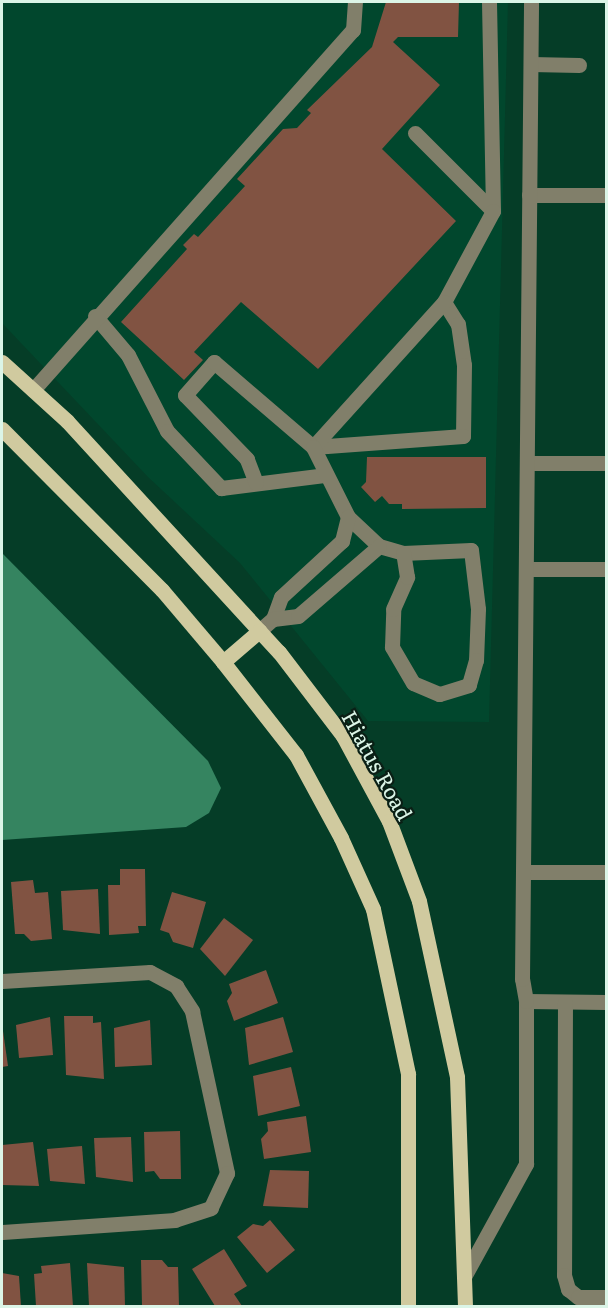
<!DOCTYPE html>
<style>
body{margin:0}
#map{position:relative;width:608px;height:1308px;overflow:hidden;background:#053d27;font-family:Literata,serif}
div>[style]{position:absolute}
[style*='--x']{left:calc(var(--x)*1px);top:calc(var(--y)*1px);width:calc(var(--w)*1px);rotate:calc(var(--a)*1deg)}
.built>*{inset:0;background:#01472d}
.water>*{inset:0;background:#358460}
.building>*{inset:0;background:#815342}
.minor>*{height:15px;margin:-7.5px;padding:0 7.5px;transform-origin:7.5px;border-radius:7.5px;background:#817f6a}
.major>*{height:15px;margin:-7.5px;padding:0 7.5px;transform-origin:7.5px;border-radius:7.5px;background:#d0ca9f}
span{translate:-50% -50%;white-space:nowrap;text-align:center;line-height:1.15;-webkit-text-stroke:4.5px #0a1f15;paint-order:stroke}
.street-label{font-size:21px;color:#dbf5e7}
.frame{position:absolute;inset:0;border:3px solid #dbf5e7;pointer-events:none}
</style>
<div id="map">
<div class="built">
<div style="clip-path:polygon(2px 2px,508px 2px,489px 722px,368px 721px,240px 563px,148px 477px,2px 323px)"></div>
</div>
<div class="water">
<div style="clip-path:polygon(2px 553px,208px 761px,221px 788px,209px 813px,186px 827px,2px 840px)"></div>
</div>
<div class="building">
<div style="clip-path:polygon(386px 2px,459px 2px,458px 37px,398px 37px,393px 42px,440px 85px,382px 149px,456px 221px,318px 369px,241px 302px,194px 352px,203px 360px,184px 380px,121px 322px,187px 249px,183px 245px,194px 234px,198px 237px,245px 186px,237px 179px,283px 129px,297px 128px,311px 113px,307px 110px,372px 47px)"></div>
<div style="clip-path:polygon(367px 457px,486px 457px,486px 508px,402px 509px,402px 504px,389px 504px,382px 496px,375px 502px,361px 487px,366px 482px)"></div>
<div style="clip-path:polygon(120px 869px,145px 869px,146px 926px,138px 926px,139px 933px,109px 935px,108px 885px,120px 885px)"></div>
<div style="clip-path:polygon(33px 880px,35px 893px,48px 892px,52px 939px,31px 941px,24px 934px,15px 934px,11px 882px)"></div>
<div style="clip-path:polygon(98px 889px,100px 934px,63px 930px,61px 891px)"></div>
<div style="clip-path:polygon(172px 892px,206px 902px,193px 948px,173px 942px,169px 933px,160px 930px)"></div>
<div style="clip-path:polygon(224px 918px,253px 940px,225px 976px,200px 949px)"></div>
<div style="clip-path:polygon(266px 970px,278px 1003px,234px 1021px,227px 1001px,232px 993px,229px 984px)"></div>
<div style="clip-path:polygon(64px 1016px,93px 1016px,93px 1023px,101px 1022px,104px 1079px,66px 1075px)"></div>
<div style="clip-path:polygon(50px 1017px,53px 1055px,19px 1058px,16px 1025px)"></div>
<div style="clip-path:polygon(283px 1017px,293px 1052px,249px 1065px,245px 1028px)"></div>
<div style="clip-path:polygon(150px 1020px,152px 1065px,115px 1067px,114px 1028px)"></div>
<div style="clip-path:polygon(2px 1024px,8px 1066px,2px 1067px)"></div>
<div style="clip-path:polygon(291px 1067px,300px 1106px,258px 1116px,253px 1076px)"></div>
<div style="clip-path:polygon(306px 1116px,311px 1152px,264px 1159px,261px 1139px,268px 1131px,267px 1122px)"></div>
<div style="clip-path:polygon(180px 1131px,181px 1179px,160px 1179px,154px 1171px,145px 1172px,144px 1132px)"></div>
<div style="clip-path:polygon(131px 1137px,133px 1182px,96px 1177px,94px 1138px)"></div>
<div style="clip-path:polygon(33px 1142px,39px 1186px,2px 1185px,2px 1145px)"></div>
<div style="clip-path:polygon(82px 1146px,85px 1184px,50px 1181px,47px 1149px)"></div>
<div style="clip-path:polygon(270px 1170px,309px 1171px,308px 1208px,263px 1206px)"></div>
<div style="clip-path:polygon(270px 1220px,295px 1250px,267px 1273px,237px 1237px,253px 1224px,263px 1226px)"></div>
<div style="clip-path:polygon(224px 1249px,247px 1286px,234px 1294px,242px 1306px,215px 1306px,192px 1269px)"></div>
<div style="clip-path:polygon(141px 1260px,162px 1260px,168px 1267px,178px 1267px,179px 1306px,142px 1306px)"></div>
<div style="clip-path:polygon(70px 1263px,73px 1306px,36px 1306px,34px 1274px,42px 1273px,41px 1266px)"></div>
<div style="clip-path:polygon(87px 1263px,124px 1267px,125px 1306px,89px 1306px)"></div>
<div style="clip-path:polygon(2px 1273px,19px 1276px,21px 1306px,2px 1306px)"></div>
</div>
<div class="minor">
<div style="--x:489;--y:2;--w:209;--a:88.9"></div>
<div style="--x:531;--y:64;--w:48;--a:1.2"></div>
<div style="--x:415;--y:133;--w:110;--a:45"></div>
<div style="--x:493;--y:211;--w:103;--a:118.3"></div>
<div style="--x:529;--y:195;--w:77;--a:0"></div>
<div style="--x:444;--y:302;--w:26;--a:58"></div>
<div style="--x:458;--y:324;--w:41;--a:81.7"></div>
<div style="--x:464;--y:365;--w:71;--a:90.8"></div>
<div style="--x:463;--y:436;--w:150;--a:175.8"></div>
<div style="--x:313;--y:447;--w:195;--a:-47.9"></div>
<div style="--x:95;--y:316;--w:51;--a:49.8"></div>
<div style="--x:128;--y:355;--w:85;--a:62.8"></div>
<div style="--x:167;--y:431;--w:79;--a:46.5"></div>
<div style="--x:221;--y:488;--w:106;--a:-7.1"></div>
<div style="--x:33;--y:390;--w:482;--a:-48.4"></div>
<div style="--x:353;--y:30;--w:28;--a:-86"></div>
<div style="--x:527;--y:463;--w:79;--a:0"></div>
<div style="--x:256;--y:483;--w:26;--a:-111"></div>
<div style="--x:247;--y:459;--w:89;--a:-134.1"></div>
<div style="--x:185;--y:395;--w:44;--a:-48.7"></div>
<div style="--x:214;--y:362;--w:130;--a:40.6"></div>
<div style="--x:313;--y:447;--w:78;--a:63.4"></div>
<div style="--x:348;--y:517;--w:42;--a:43.1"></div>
<div style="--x:379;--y:546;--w:25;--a:16"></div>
<div style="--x:403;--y:553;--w:68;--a:-2.5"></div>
<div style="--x:471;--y:550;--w:59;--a:83.2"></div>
<div style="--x:478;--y:609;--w:51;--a:92.2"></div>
<div style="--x:476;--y:660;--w:26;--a:106"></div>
<div style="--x:469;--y:685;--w:31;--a:163"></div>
<div style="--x:439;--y:694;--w:28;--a:-157"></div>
<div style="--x:413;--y:683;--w:42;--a:-120.3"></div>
<div style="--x:392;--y:647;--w:38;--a:-88"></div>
<div style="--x:393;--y:609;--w:35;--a:-66"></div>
<div style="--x:407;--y:577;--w:24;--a:-99"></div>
<div style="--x:526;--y:569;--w:80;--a:0"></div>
<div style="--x:273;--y:619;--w:23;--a:-70"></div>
<div style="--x:281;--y:597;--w:83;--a:-42.6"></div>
<div style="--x:342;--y:541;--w:25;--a:-76"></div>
<div style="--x:259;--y:631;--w:18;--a:-41"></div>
<div style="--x:273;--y:619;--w:25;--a:-7"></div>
<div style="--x:298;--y:616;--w:107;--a:-40.8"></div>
<div style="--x:523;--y:872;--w:83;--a:0"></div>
<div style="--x:2;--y:981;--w:148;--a:-3.5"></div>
<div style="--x:150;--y:972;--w:30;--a:28"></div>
<div style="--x:176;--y:986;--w:30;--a:57"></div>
<div style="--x:192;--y:1011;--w:166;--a:77.8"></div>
<div style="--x:227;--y:1173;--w:38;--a:115"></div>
<div style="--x:211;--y:1208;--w:38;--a:162"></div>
<div style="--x:175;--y:1220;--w:173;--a:176"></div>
<div style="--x:526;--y:1001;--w:80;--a:0.7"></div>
<div style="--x:565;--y:1002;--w:273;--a:90.2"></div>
<div style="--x:564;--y:1275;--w:15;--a:74"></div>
<div style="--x:568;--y:1289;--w:13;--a:39"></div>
<div style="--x:578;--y:1297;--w:28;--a:0"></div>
<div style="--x:465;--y:1275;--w:127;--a:-61.2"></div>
<div style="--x:526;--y:1164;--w:163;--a:-90"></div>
<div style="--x:526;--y:1001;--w:22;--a:-100"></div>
<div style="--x:522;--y:979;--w:977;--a:-89.47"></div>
</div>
<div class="major">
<div style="--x:2;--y:362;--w:88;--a:42.2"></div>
<div style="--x:67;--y:421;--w:314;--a:47.5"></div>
<div style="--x:279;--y:652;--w:106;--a:52.7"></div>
<div style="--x:343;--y:736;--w:97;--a:61.6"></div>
<div style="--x:389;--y:821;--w:85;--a:69.4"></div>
<div style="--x:419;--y:901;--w:180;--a:77.8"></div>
<div style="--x:457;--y:1077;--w:229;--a:88"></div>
<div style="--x:2;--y:429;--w:227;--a:45.2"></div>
<div style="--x:162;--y:590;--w:94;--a:49.7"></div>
<div style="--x:223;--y:662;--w:118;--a:51.9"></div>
<div style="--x:296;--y:755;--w:94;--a:61.5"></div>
<div style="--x:341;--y:838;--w:78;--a:65.7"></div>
<div style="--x:373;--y:909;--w:169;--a:78"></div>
<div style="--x:408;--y:1074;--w:232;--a:90"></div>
<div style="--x:223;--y:662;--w:48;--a:-40.7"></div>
</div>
<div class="street-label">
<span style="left:378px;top:765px;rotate:61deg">Hiatus Road</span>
</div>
<div class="frame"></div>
</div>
